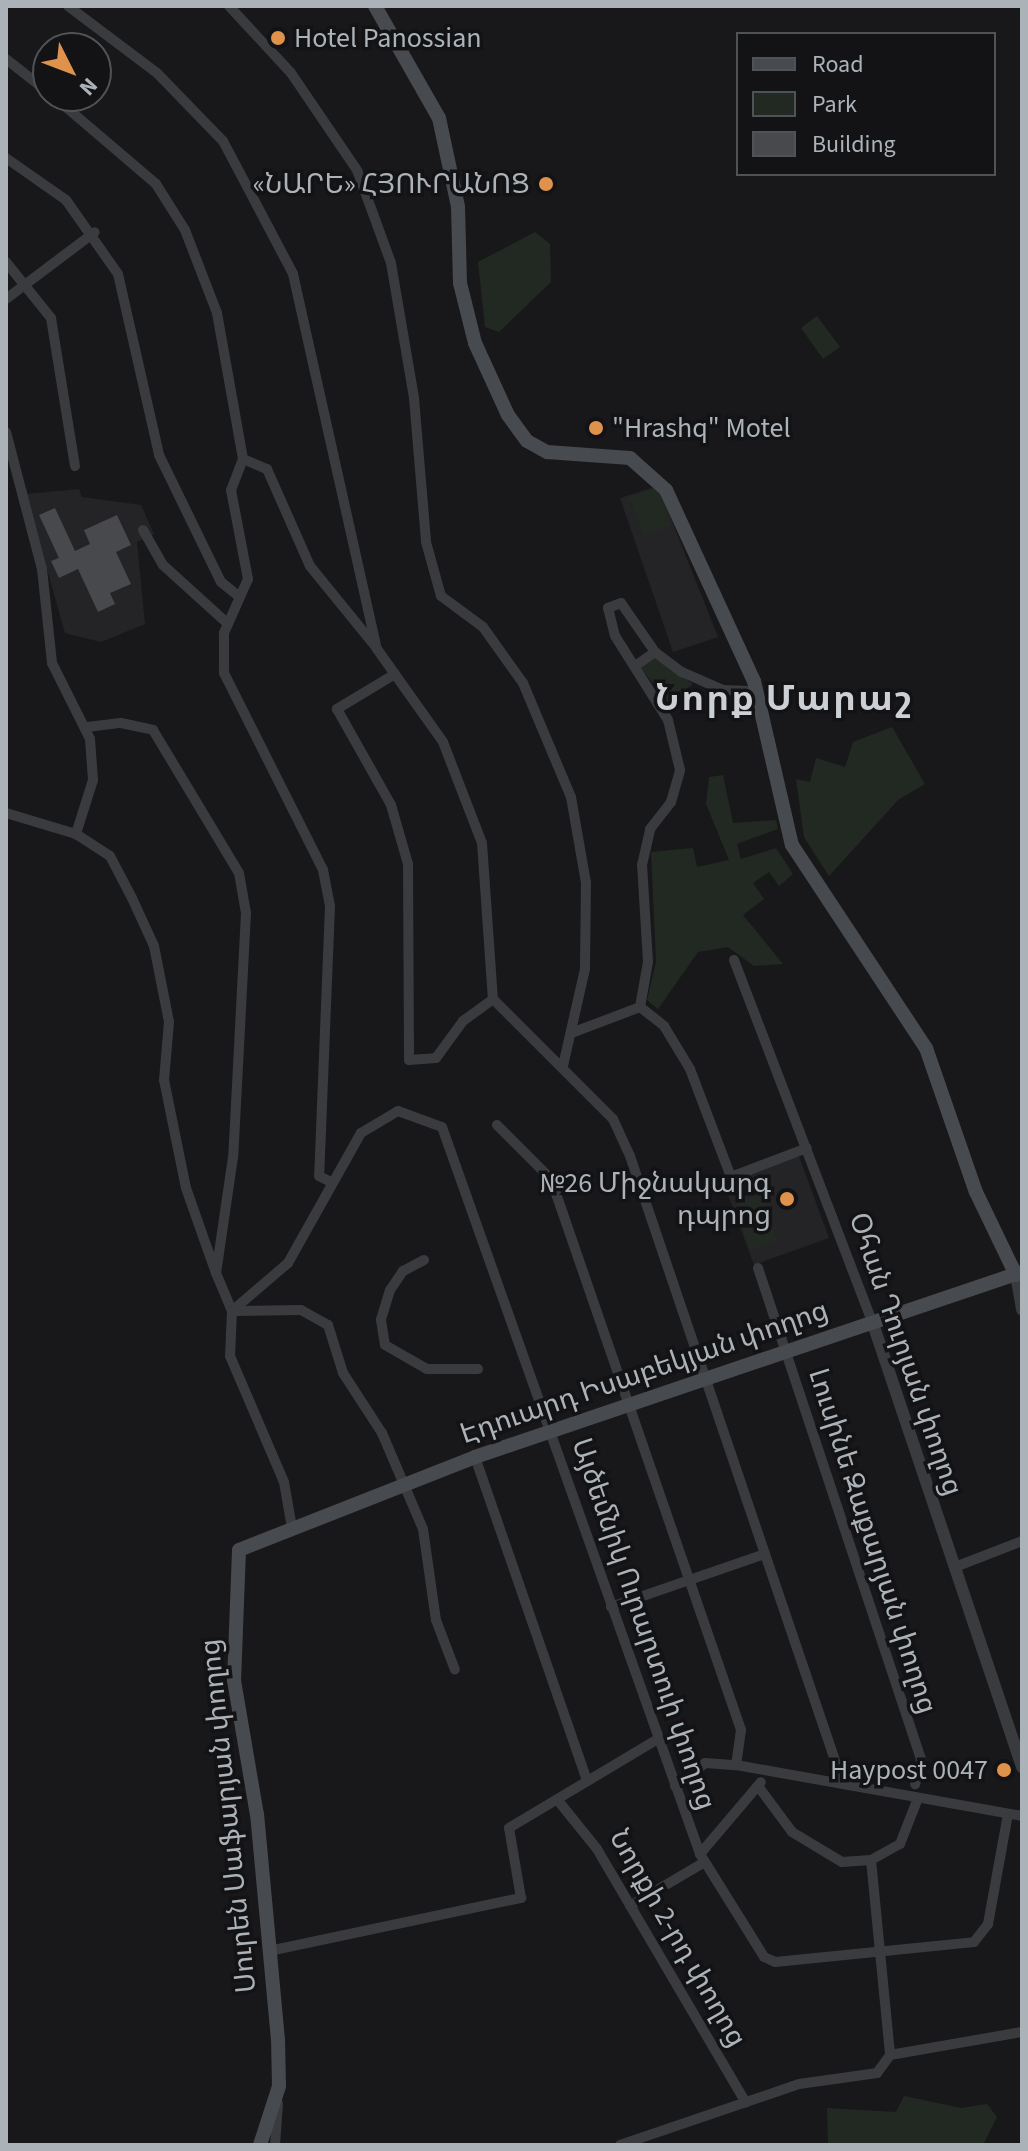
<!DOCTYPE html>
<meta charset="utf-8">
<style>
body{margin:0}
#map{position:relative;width:1028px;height:2151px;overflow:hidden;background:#18181a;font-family:"Source Sans 3","Noto Sans Armenian",sans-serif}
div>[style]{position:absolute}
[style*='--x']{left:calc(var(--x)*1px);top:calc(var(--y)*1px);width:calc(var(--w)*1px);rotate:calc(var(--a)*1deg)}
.built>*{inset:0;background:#242426}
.green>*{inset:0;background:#222922}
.building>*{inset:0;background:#47494c}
.minor>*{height:10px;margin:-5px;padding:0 5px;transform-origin:5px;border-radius:5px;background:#393b3e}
.tertiary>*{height:12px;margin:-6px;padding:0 6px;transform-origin:6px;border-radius:6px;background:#393b3e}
.secondary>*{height:14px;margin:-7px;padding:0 7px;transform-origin:7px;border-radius:7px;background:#474a4e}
.dots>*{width:22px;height:22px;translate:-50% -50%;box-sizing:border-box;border:4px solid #131315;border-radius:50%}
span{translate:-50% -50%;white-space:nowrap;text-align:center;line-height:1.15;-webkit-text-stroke:7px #131315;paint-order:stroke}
.poi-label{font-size:28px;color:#abb2b8}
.left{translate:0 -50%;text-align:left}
.right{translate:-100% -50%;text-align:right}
.street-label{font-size:28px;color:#abb2b8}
.district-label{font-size:36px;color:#ccd0d4;font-weight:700;letter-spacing:2px}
.frame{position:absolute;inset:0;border:8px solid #abb2b8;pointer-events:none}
.legend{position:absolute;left:736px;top:32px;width:260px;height:144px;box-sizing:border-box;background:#131315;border:2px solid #505356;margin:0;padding:10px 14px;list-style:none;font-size:24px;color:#abb2b8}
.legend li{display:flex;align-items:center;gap:16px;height:40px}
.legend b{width:40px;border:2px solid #505356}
.north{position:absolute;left:32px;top:32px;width:80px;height:80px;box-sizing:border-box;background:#131315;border:2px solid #505356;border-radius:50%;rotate:132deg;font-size:22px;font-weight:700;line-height:32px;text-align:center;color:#abb2b8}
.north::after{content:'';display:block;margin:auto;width:28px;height:36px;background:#de924b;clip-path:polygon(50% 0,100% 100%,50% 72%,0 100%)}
</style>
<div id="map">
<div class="built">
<div style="clip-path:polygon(658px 486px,718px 637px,673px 652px,620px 498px)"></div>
<div style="clip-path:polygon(79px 489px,82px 497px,141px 505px,154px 534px,137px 542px,145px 624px,101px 642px,65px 633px,26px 494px)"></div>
<div style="clip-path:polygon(799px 1156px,829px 1238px,754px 1265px,724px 1184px)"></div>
</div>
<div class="green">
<div style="clip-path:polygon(535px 232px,550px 244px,551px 282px,499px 332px,485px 327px,478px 262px)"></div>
<div style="clip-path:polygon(817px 316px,840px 347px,823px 359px,801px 328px)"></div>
<div style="clip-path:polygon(658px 487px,671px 526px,643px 535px,629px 497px)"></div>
<div style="clip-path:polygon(653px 657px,693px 684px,669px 703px,639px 666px)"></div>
<div style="clip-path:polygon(892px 727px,925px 784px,898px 800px,829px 876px,804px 837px,796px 779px,810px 782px,816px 758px,845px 767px,853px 742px)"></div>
<div style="clip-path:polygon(723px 775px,733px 823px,776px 820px,778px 829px,737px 844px,741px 859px,776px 848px,793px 874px,779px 886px,769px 872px,753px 883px,764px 899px,743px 915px,783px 964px,754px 966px,728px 947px,698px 952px,658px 1009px,647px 1000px,656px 962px,651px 852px,693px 848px,697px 867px,729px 860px,706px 804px,709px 777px)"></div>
<div style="clip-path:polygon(761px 1196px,777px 1240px,750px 1250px,734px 1205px)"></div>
<div style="clip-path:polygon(904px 2096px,961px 2108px,987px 2104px,997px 2117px,983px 2145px,828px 2145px,827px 2108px,896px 2112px)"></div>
</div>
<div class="building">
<div style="clip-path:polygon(55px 508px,75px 551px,90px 544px,84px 530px,117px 515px,131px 545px,116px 552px,131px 584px,110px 593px,115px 604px,98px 612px,78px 569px,59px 578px,51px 561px,59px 558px,39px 515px)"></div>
</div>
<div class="minor">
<div style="--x:68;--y:6;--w:111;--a:37"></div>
<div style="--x:157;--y:73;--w:95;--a:45.9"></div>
<div style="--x:223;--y:141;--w:150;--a:62.2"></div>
<div style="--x:293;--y:274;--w:384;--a:77.4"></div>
<div style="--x:377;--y:649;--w:114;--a:54.6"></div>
<div style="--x:443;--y:742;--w:108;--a:68.9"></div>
<div style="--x:482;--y:843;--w:156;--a:86"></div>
<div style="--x:493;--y:999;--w:170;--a:45"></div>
<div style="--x:613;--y:1119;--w:41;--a:65.3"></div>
<div style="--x:630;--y:1156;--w:663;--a:71.26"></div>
<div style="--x:229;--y:6;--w:91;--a:47.2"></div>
<div style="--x:291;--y:73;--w:117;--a:55.8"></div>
<div style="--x:357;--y:170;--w:99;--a:69.9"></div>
<div style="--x:391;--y:263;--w:137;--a:80.3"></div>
<div style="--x:414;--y:398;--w:144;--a:85.2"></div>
<div style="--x:426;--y:542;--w:56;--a:74.5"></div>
<div style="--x:441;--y:596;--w:52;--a:36.4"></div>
<div style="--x:483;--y:627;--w:69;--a:54.5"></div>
<div style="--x:523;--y:683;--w:124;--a:67.2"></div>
<div style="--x:571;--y:797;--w:87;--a:80.1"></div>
<div style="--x:586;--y:883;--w:86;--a:90.7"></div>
<div style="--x:585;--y:969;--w:99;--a:102.8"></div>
<div style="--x:6;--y:59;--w:53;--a:38.2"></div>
<div style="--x:53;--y:96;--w:135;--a:40.5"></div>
<div style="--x:156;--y:184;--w:54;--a:57.8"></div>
<div style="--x:185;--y:230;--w:89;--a:68.9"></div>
<div style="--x:217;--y:313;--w:148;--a:79.9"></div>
<div style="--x:6;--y:158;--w:73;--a:35"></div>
<div style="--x:66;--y:200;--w:90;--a:54.9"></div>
<div style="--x:118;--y:274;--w:186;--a:77.2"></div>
<div style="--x:159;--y:455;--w:141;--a:64"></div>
<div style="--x:221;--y:582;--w:21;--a:39"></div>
<div style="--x:6;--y:262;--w:72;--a:51.2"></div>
<div style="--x:51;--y:318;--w:150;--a:80.8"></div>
<div style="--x:6;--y:299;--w:111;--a:-37"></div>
<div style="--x:6;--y:432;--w:142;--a:75.3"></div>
<div style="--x:42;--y:569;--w:95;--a:83.9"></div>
<div style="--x:52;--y:663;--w:85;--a:63.4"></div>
<div style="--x:90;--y:739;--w:41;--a:85.8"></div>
<div style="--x:93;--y:780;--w:57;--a:107.5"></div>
<div style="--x:243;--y:459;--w:33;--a:111"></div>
<div style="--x:231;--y:490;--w:91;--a:79.2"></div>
<div style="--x:248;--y:579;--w:59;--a:114"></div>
<div style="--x:224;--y:633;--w:40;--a:90"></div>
<div style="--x:224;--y:673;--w:220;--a:63.3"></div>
<div style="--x:323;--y:870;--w:37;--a:79"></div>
<div style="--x:330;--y:906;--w:270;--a:92.3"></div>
<div style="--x:319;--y:1176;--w:13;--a:27"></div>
<div style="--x:243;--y:459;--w:26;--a:23"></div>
<div style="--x:267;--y:469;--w:106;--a:66.1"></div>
<div style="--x:310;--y:566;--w:103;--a:50.9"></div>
<div style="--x:143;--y:530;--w:40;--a:60.3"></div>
<div style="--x:163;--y:565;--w:86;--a:42.2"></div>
<div style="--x:635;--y:666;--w:24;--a:-35"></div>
<div style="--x:395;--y:674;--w:68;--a:148.9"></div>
<div style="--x:337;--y:709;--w:110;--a:60.6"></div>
<div style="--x:391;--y:805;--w:61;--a:73.9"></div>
<div style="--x:408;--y:864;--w:196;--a:89.7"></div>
<div style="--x:409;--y:1060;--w:27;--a:-4"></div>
<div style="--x:436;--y:1058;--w:46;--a:-53.9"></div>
<div style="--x:463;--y:1021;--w:37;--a:-36"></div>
<div style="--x:87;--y:727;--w:34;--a:-7"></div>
<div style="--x:121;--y:723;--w:33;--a:12"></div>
<div style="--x:153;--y:730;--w:167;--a:59"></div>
<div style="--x:239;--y:873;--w:41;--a:80.1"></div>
<div style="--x:246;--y:913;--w:244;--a:93"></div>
<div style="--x:233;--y:1157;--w:117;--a:98.3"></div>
<div style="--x:216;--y:1273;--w:41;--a:67.2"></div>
<div style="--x:232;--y:1311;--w:45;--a:92.5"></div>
<div style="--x:230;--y:1356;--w:137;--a:66.8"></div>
<div style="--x:284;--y:1482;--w:47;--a:80.1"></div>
<div style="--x:6;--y:813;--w:73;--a:16.7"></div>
<div style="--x:76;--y:834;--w:40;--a:32.9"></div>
<div style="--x:110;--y:856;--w:47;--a:62.4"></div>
<div style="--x:132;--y:898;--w:53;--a:65.4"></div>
<div style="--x:154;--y:946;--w:77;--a:78.8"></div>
<div style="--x:169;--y:1022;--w:58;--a:94.9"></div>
<div style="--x:164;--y:1080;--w:110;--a:78.5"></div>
<div style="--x:186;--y:1188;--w:90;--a:70.6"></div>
<div style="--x:734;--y:960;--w:386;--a:69.1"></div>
<div style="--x:640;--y:1007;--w:46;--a:-79.9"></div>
<div style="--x:648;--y:962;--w:97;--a:-93.5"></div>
<div style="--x:642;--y:865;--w:37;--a:-77"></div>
<div style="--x:650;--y:829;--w:34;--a:-52"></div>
<div style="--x:671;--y:802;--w:33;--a:-74"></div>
<div style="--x:680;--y:770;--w:51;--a:-103.5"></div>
<div style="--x:668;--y:720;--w:99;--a:-122.2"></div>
<div style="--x:615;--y:636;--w:29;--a:-104"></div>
<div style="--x:608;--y:608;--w:14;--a:-21"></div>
<div style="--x:621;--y:603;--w:60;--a:55.2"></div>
<div style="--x:655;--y:652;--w:34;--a:37"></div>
<div style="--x:682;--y:672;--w:45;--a:23.7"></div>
<div style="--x:723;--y:690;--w:33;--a:2"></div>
<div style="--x:640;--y:1007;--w:31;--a:38"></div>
<div style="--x:664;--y:1026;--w:50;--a:58.8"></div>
<div style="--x:690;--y:1069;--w:116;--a:69.2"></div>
<div style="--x:731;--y:1177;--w:81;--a:-20.9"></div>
<div style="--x:574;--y:1032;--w:71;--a:-20.7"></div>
<div style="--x:497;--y:1125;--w:76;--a:45"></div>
<div style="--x:551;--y:1179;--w:583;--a:70.97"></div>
<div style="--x:741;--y:1730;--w:35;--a:98"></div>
<div style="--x:424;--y:1260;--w:24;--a:152"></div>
<div style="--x:403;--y:1271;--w:23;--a:124"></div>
<div style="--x:390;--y:1290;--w:31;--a:107"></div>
<div style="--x:381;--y:1320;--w:25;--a:81"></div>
<div style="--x:385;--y:1345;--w:48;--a:29.7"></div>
<div style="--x:427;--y:1369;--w:51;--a:0"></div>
<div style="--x:758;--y:1268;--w:517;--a:71.64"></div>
<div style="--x:921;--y:1759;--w:26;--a:103"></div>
<div style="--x:232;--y:1311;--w:74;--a:-40.6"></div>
<div style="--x:288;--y:1263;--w:149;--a:-60.7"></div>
<div style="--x:361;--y:1133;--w:43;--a:-30.7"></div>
<div style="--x:398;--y:1111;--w:47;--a:20"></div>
<div style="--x:442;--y:1127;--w:771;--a:70.46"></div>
<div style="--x:700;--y:1854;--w:121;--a:58.1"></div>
<div style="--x:764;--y:1957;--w:12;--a:24"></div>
<div style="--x:775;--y:1962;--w:200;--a:-5.7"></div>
<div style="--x:974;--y:1942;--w:23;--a:-52"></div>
<div style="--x:988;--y:1924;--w:112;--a:-79.7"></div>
<div style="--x:232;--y:1311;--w:69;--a:-0.8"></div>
<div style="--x:301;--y:1310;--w:31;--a:29"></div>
<div style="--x:328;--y:1325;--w:50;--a:72.6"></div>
<div style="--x:343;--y:1373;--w:72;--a:57"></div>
<div style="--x:382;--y:1433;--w:104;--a:66.9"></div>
<div style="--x:423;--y:1529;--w:92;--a:81.9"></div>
<div style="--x:436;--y:1620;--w:53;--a:69.2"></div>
<div style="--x:475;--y:1457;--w:343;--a:70.9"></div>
<div style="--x:955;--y:1567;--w:72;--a:-21.2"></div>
<div style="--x:611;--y:1607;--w:163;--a:-19"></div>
<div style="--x:675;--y:1786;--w:38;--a:-37"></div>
<div style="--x:705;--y:1763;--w:31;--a:4"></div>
<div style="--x:736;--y:1765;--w:291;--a:10.1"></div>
<div style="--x:758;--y:1786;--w:57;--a:53.5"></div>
<div style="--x:792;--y:1832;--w:58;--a:31"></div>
<div style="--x:842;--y:1862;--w:29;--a:-4"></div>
<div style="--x:871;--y:1860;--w:33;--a:-29"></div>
<div style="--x:900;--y:1844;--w:49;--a:-68.6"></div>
<div style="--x:560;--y:1803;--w:59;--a:51.2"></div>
<div style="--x:597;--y:1849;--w:294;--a:59.6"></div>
<div style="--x:700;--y:1854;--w:94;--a:-49.7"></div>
<div style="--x:871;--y:1860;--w:196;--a:84.4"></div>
<div style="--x:630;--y:1906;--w:85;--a:-30.5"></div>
<div style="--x:269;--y:1951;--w:258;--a:-11.9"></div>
<div style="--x:521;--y:1898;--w:71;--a:-99.7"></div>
<div style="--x:509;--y:1828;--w:171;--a:-30.9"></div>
<div style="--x:275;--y:2145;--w:42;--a:-85.9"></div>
<div style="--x:620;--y:2145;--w:189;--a:-18.8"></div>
<div style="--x:799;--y:2084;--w:79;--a:-8"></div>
<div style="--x:877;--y:2073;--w:22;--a:-54"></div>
<div style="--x:890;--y:2055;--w:134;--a:-9.9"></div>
</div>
<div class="tertiary">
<div style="--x:1016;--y:1275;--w:35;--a:80"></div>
<div style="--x:872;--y:1321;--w:471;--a:71.4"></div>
</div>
<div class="secondary">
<div style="--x:375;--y:6;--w:129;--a:60.3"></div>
<div style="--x:439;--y:118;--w:91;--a:77.9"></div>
<div style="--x:458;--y:207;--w:76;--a:88.5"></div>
<div style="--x:460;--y:283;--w:62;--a:76"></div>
<div style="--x:475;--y:343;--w:79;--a:65.4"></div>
<div style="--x:508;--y:415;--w:32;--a:54"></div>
<div style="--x:527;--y:441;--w:23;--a:29"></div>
<div style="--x:547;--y:452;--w:83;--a:4.1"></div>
<div style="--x:630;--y:458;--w:48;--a:41.6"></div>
<div style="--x:666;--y:490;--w:210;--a:65.3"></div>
<div style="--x:754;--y:681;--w:168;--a:77"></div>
<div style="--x:792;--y:845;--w:243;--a:56.6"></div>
<div style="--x:926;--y:1048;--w:152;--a:70.9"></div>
<div style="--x:976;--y:1192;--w:92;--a:64.3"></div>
<div style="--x:260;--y:2145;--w:62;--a:-72.1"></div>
<div style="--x:279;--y:2086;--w:46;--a:-91.2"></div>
<div style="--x:278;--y:2040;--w:226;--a:-95.3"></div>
<div style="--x:257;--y:1815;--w:136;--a:-99.7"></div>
<div style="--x:234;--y:1681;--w:131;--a:-87.8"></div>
<div style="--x:239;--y:1550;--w:254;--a:-21.5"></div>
<div style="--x:475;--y:1457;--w:577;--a:-18.69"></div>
</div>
<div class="dots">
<div style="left:278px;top:38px;background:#de924b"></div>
<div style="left:546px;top:184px;background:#de924b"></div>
<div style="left:596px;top:428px;background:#de924b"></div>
<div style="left:787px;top:1199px;background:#de924b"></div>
<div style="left:1004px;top:1770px;background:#de924b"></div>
</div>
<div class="poi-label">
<span class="left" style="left:294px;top:38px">Hotel Panossian</span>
<span class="right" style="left:530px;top:184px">«ՆԱՐԵ» ՀՅՈՒՐԱՆՈՑ</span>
<span class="left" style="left:612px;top:428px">"Hrashq" Motel</span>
<span class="right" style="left:771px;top:1199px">№26 Միջնակարգ<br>դպրոց</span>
<span class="right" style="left:988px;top:1770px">Haypost 0047</span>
</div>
<div class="street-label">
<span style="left:906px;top:1354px;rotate:71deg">Օհան Դուրյան փողոց</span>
<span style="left:644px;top:1372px;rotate:-19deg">Էդուարդ Իսաբեկյան փողոց</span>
<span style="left:873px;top:1541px;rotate:72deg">Լուսինե Զաքարյան փողոց</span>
<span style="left:644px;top:1624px;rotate:71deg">Այծեմնիկ Ուրարտուի փողոց</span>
<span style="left:228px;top:1816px;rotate:-96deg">Սուրեն Սաֆարյան փողոց</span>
<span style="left:678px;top:1938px;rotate:60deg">Նորքի 2-րդ փողոց</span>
</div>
<div class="district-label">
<span style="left:784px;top:699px">Նորք Մարաշ</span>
</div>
<div class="frame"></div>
<ul class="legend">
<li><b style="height:10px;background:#474a4e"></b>Road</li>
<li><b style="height:22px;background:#222922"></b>Park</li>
<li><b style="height:22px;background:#47494c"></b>Building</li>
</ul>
<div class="north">N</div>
</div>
